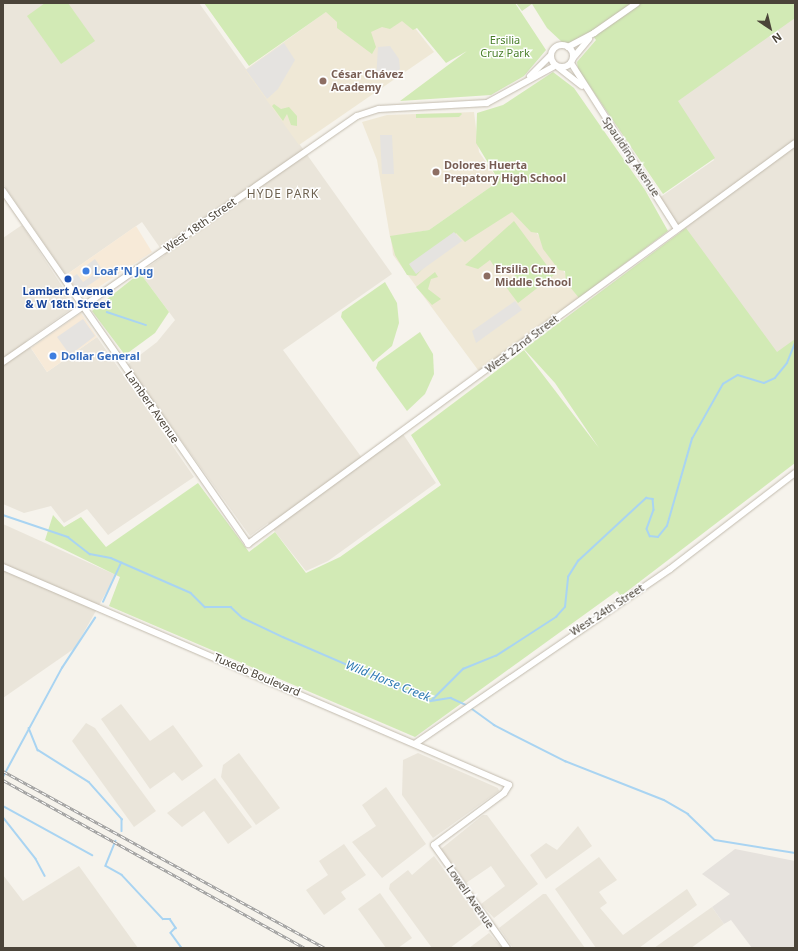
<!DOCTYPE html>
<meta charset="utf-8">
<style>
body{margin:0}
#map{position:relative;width:798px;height:951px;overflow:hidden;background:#f6f3ec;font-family:"Noto Sans",sans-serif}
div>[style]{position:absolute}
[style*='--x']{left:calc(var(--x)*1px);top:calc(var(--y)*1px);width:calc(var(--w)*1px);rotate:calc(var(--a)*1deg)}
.residential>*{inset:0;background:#eae5da}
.commercial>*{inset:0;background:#f7ead8}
.industrial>*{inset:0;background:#e6e2dd}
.education>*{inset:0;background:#efe8d6}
.green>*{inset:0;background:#d2eab5}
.parking>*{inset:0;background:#e5e3e0}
.stream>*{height:1.5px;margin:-0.75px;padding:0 0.75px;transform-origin:0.75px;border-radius:0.75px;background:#a9d4f2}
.roads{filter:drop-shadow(0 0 1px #c2bbae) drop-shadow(0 0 1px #c2bbae)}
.minor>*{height:6px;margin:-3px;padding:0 3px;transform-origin:3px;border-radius:3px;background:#fff}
.minor>.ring{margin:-3px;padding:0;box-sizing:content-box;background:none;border:6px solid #fff;border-radius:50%}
.rail>*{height:3px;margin-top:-1.5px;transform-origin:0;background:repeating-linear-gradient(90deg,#fff 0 4.5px,#9a9a9a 0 9px);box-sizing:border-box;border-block:1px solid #9a9a9a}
.dots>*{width:11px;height:11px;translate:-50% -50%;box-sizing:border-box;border:2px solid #fff;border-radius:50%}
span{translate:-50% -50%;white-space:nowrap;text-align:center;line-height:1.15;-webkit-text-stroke:3px #fff;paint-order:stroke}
.park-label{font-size:11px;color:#4a7f2a}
.education-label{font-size:11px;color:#785e54;font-weight:700}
.left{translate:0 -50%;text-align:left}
.street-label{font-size:11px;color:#4b4439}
.shop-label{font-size:11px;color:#366cbe;font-weight:700}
.transit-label{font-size:11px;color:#164399;font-weight:700}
.neighbourhood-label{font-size:12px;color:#6e6250;letter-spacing:1px}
.water-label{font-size:12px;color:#2e7ab2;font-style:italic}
.frame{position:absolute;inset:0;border:4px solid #4b4439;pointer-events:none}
.north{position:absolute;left:750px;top:8px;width:40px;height:40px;-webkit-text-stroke:3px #fff;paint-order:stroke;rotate:145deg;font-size:11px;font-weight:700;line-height:16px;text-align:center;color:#4b4439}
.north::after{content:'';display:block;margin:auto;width:14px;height:18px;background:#4b4439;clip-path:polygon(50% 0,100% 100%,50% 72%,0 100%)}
</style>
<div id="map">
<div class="residential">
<div style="clip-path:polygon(3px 3px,199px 3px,392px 274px,283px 350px,365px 462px,403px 434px,436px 483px,328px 561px,306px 571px,268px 523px,250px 536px,127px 365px,157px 342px,175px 320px,140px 273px,165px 255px,142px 222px,66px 275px,3px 184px)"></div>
<div style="clip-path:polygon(795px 17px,795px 382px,676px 227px,659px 198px,714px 160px,675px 102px)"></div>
<div style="clip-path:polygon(22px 225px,75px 306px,26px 341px,47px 372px,97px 337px,194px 477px,108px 535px,87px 509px,64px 523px,51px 506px,24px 513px,3px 504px,3px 238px)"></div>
<div style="clip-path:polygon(3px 524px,116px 575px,75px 648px,3px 698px)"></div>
<div style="clip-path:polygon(121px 704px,150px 741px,173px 725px,203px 766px,182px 781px,174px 772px,150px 789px,101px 719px)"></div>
<div style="clip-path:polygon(86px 723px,95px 728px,156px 811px,134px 827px,72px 741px)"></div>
<div style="clip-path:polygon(239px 753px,280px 808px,256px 825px,221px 777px,223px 765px)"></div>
<div style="clip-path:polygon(418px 753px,498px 788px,499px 791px,433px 838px,402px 795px,403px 760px)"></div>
<div style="clip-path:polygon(215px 778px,252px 827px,228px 844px,204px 811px,182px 827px,167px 813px)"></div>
<div style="clip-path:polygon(386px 787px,426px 844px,382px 878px,352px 842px,376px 826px,362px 805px)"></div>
<div style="clip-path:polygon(483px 815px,487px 815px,538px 884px,494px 918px,481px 904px,505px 886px,491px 866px,466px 883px,441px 849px)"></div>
<div style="clip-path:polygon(578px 826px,592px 846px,546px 879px,530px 855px,546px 843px,557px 850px)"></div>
<div style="clip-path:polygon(344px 844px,366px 875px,341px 892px,346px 899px,324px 915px,306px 890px,328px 875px,319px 861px)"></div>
<div style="clip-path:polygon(434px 856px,483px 923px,450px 948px,432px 948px,389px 889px,390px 884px,408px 870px,412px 875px)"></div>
<div style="clip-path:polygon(599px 857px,617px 880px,599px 892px,607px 903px,600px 908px,623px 935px,687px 889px,697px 905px,639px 948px,596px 948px,555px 889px)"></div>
<div style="clip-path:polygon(79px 866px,138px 948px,3px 948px,3px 875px,23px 901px)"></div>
<div style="clip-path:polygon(380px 893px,412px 938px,398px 948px,386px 948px,358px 909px)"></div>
<div style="clip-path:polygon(543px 894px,546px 894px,585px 948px,513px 948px,499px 928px)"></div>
<div style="clip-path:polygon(712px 907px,724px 924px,691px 948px,654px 948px)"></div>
<div style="clip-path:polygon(489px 933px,502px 948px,469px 948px)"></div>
</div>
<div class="commercial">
<div style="clip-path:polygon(136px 226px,152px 252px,82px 298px,66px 275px)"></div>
<div style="clip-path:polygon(81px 313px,97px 337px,47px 372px,31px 348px)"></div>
</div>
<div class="industrial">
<div style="clip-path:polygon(735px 849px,795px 861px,795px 948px,752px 948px,731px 920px,724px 924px,712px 907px,730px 894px,702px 874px)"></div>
</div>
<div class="education">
<div style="clip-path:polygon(330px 9px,403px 13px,434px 52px,299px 145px,245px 70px)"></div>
<div style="clip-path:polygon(474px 112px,479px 152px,499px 181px,429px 230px,390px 237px,377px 160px,362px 122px,387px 115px)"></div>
<div style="clip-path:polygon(501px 182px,581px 296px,483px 370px,478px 370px,393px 255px,391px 239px,431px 232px)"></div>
</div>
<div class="green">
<div style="clip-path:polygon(45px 3px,68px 3px,95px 41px,61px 64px,27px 16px)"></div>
<div style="clip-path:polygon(204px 3px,515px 3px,546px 50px,524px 76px,491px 95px,400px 101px,467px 51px,446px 63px,417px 28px,413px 30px,402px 21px,390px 29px,382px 27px,371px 32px,376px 47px,372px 54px,337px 28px,337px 22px,326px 12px,249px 66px)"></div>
<div style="clip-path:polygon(516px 3px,795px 3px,795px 18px,678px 101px,715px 158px,663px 194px,578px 69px,577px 62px,596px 40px,590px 32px,569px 45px,563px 43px,547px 28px,532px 4px,522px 11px)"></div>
<div style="clip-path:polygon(553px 72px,574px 88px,645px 190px,668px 231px,579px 298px,566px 282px,565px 271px,559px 270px,543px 249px,538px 233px,531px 232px,512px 212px,465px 242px,456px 233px,416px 276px,407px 275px,395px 255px,390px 236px,429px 230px,499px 181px,476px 143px,477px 113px,503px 105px)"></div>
<div style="clip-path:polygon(274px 104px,281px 109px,289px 107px,297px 116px,297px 126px,291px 125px,287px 114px,283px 121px,272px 106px)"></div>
<div style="clip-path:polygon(416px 114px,461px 113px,462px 114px,459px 117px,416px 118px)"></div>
<div style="clip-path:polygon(514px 221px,554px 275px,518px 303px,506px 287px,506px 282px,515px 276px,510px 268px,500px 275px,490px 260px,478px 269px,465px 265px)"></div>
<div style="clip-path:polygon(686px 228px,777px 352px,795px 339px,795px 463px,621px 596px,617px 591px,415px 737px,109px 606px,120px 577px,45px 540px,53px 515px,64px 527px,81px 517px,106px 547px,198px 483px,249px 552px,275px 532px,306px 573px,340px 557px,441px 485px,411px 435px,524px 350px,599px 448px,555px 383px,524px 349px)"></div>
<div style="clip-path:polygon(435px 272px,438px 277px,431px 279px,428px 289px,441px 299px,432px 305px,416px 287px)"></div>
<div style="clip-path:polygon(140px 273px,169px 312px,155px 333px,125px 355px,92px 311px)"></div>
<div style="clip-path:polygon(385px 282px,397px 303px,399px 323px,392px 346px,373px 362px,341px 317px,342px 312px)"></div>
<div style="clip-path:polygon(420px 332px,433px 354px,434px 374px,425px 394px,407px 411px,376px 368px,378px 362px)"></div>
</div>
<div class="parking">
<div style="clip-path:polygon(284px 43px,295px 60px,278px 89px,267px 99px,246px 70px)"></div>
<div style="clip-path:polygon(390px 46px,399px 59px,400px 69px,388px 78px,376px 79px,378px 47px)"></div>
<div style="clip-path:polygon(380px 135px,392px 135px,394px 174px,382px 174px)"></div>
<div style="clip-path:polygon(454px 232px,462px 241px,416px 274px,409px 264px)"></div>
<div style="clip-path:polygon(95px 259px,105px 274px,79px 292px,70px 279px,77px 274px,83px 282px,93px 275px,87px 265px)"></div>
<div style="clip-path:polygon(515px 301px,522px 310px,476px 343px,472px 331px)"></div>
<div style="clip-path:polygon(83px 319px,95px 336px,70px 355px,57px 337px)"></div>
</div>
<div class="stream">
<div style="--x:107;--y:312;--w:41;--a:18.4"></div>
<div style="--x:3;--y:515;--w:69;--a:18.7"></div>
<div style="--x:68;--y:537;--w:28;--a:38"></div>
<div style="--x:90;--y:554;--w:21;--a:11"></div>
<div style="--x:111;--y:558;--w:87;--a:23.6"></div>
<div style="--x:191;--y:593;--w:20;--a:45"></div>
<div style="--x:205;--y:607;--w:26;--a:0"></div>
<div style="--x:231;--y:607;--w:16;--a:43"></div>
<div style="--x:243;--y:618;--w:44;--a:25.4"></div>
<div style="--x:283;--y:637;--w:161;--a:23.4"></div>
<div style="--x:431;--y:701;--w:20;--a:-9"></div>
<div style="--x:451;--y:698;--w:19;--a:25"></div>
<div style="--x:103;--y:602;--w:43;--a:-65.2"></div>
<div style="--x:432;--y:700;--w:44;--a:-45"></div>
<div style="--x:463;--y:669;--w:35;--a:-22"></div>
<div style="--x:496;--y:656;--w:72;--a:-33"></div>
<div style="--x:556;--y:617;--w:13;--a:-48"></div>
<div style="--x:565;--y:607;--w:30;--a:-84"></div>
<div style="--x:568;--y:577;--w:19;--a:-58"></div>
<div style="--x:578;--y:561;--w:93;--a:-42.8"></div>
<div style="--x:646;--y:498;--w:7;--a:8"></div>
<div style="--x:653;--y:499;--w:11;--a:85"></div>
<div style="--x:654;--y:510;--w:20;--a:110"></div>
<div style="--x:647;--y:529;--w:8;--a:67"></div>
<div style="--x:650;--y:536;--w:8;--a:7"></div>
<div style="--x:658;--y:537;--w:14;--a:-51"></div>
<div style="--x:667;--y:526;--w:91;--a:-74"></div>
<div style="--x:692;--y:439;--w:63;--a:-60.6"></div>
<div style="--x:723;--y:384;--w:17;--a:-31"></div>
<div style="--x:738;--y:375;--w:27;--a:17"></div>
<div style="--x:764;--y:383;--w:12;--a:-24"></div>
<div style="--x:775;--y:378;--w:19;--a:-51"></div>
<div style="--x:787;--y:363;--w:22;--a:-68"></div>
<div style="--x:471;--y:708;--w:29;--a:36"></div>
<div style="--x:494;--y:725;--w:80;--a:26.9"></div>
<div style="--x:565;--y:761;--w:106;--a:21.5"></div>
<div style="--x:664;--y:800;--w:28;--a:30"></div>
<div style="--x:688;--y:814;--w:37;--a:44"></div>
<div style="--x:715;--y:840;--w:81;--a:9.2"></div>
<div style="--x:29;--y:728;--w:24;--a:68"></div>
<div style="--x:38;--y:750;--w:60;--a:32.1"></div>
<div style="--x:89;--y:782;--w:50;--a:48.3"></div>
<div style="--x:122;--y:819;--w:12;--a:90"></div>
<div style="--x:3;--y:777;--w:124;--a:-61.6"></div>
<div style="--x:62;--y:668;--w:60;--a:-56.6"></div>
<div style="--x:3;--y:806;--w:102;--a:28.8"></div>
<div style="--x:3;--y:817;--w:53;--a:51.8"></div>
<div style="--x:36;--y:859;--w:19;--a:62"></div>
<div style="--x:116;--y:841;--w:27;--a:112"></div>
<div style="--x:106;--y:866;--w:18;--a:29"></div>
<div style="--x:122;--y:875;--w:60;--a:47"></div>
<div style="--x:163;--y:919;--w:7;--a:0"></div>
<div style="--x:170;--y:919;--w:11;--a:56"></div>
<div style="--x:176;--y:928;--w:7;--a:135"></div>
<div style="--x:171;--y:933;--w:19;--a:54"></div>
</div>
<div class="roads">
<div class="minor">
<div class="ring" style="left:551px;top:45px;width:16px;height:16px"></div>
<div style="--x:568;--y:47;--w:30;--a:-28"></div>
<div style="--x:594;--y:33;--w:52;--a:-34.9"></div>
<div style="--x:573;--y:58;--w:25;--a:-50"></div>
<div style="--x:571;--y:63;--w:195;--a:57.4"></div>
<div style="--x:559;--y:68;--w:29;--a:38"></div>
<div style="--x:530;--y:76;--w:28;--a:-45"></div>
<div style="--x:3;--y:191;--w:430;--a:55.2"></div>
<div style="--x:248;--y:544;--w:678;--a:-36.24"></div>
<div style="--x:3;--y:362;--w:431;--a:-34.8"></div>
<div style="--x:357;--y:116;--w:23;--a:-18"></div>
<div style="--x:379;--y:109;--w:108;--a:-3.2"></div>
<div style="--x:487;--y:103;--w:77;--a:-28.6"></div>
<div style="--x:3;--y:567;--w:551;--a:23.31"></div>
<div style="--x:509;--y:785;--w:9;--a:122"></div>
<div style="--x:504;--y:793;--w:87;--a:143.4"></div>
<div style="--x:434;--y:845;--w:126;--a:54.7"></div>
<div style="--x:416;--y:743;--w:308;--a:-34.4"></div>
<div style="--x:670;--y:569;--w:158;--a:-37.5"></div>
</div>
</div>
<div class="rail">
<div style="--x:3;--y:771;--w:367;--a:28.8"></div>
<div style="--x:3;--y:780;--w:346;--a:29.1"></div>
</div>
<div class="dots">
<div style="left:323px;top:81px;background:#8d6e63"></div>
<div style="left:436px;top:172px;background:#8d6e63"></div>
<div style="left:86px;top:271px;background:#3f7fe0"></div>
<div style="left:487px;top:276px;background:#8d6e63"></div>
<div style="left:68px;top:279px;background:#1a4fb4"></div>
<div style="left:53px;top:356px;background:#3f7fe0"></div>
</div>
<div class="park-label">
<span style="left:505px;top:47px">Ersilia<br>Cruz Park</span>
</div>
<div class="education-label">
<span class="left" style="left:331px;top:81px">César Chávez<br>Academy</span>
<span class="left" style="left:444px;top:172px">Dolores Huerta<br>Prepatory High School</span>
<span class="left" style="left:495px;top:276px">Ersilia Cruz<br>Middle School</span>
</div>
<div class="street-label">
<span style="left:631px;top:157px;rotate:56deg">Spaulding Avenue</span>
<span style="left:200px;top:225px;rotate:-35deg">West 18th Street</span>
<span style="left:522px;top:344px;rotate:-37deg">West 22nd Street</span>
<span style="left:152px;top:407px;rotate:55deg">Lambert Avenue</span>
<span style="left:607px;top:610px;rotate:-33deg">West 24th Street</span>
<span style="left:257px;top:675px;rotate:23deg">Tuxedo Boulevard</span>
<span style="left:470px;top:897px;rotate:55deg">Lowell Avenue</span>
</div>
<div class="shop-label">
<span class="left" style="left:94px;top:271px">Loaf 'N Jug</span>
<span class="left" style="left:61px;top:356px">Dollar General</span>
</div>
<div class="transit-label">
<span style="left:68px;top:298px">Lambert Avenue<br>&amp; W 18th Street</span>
</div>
<div class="neighbourhood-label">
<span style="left:283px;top:194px">HYDE PARK</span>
</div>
<div class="water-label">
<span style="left:388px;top:681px;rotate:22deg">Wild Horse Creek</span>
</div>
<div class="frame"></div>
<div class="north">N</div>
</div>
